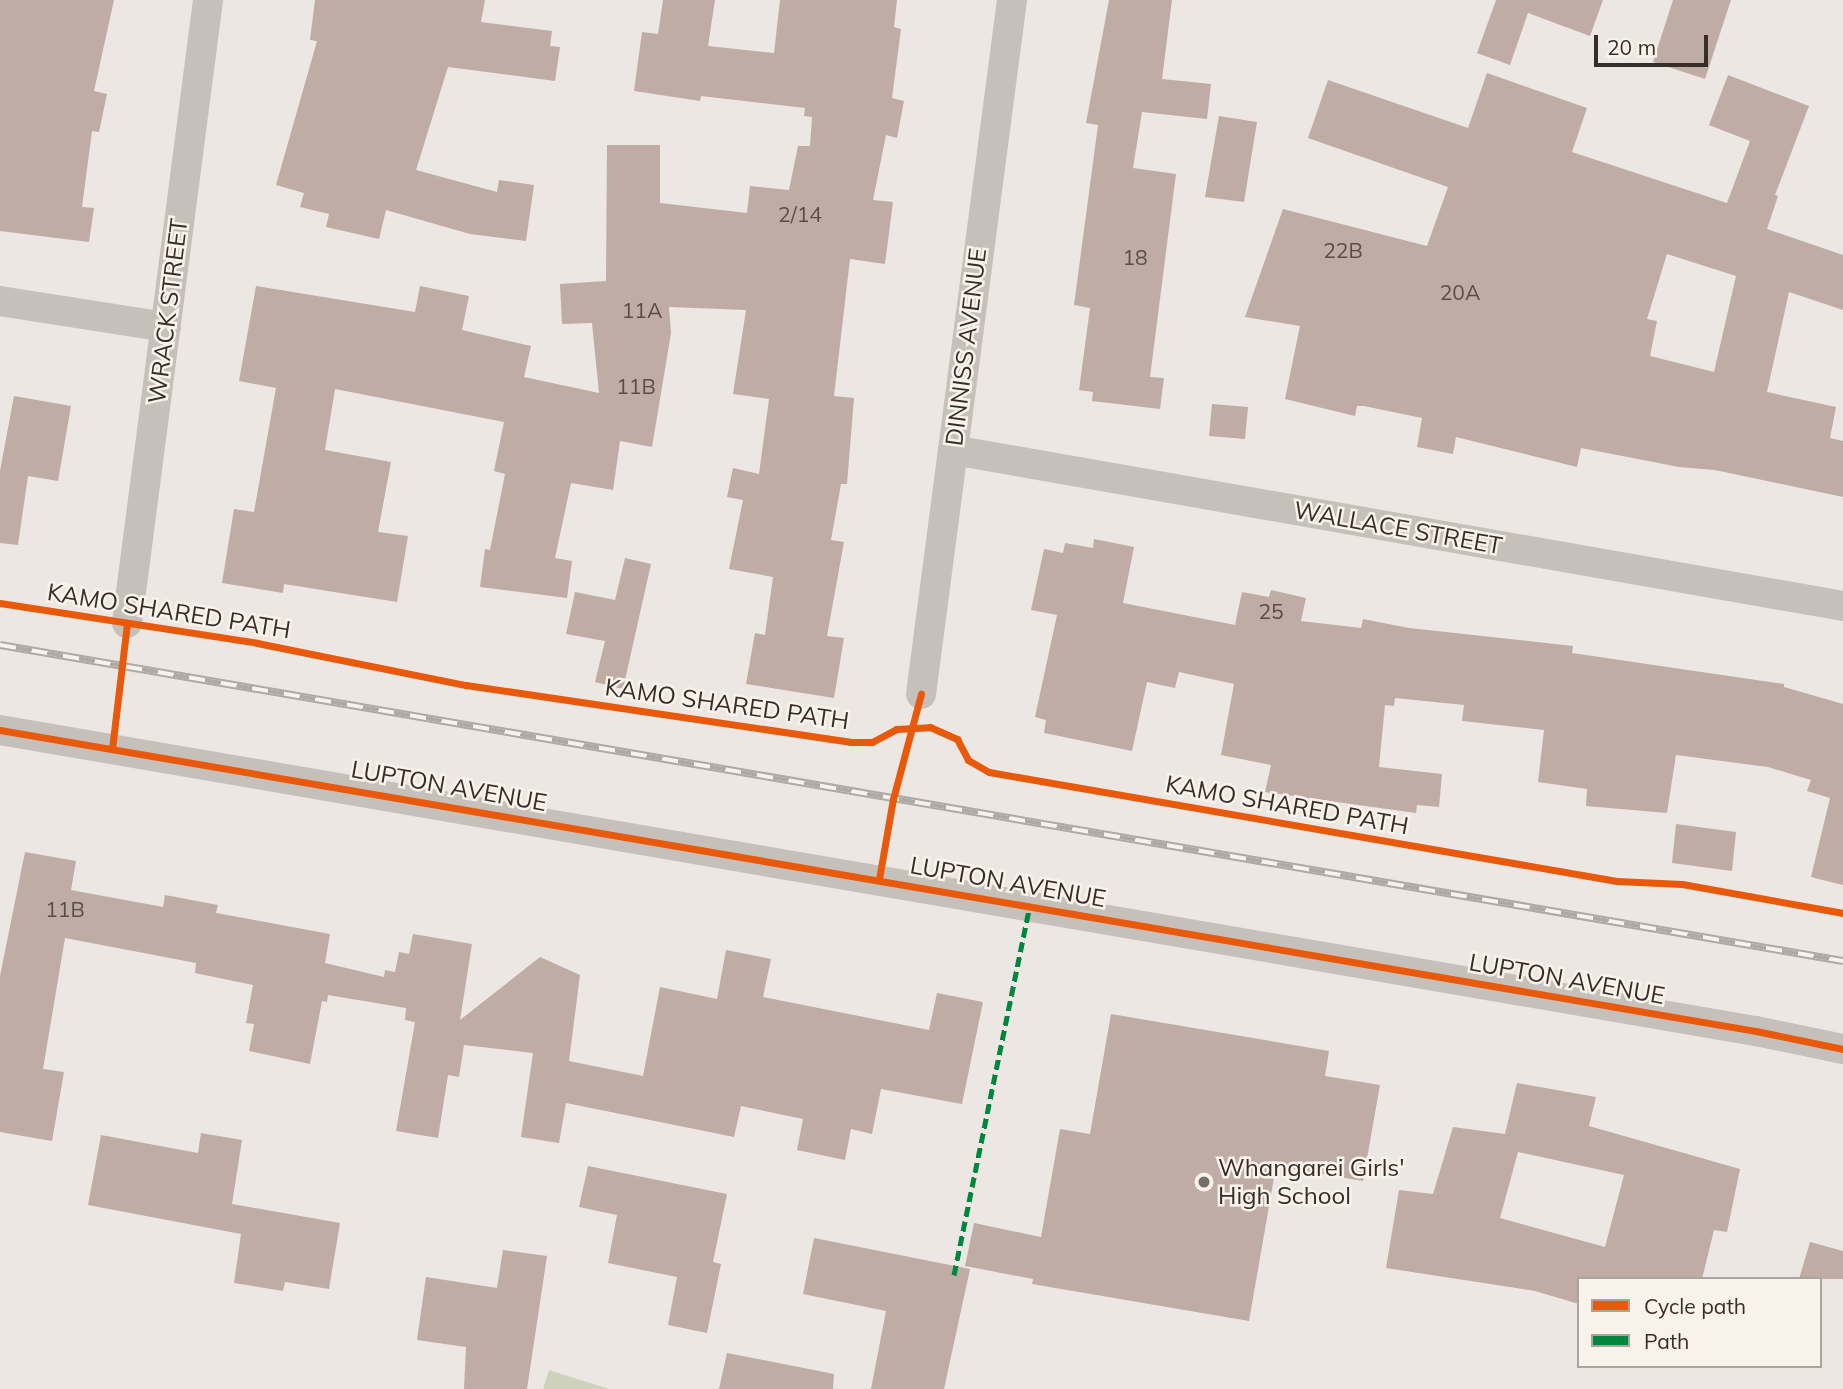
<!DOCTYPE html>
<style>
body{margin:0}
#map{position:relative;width:1843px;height:1389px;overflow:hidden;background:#ece7e2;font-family:Mulish,sans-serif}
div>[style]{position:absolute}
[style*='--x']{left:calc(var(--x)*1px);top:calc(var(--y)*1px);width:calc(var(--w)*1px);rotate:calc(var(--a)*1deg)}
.green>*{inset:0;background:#ced2bd}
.building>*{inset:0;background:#bfaca4}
.minor>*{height:30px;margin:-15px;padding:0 15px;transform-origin:15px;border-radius:15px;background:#c6c0bb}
.rail>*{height:8px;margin-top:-4px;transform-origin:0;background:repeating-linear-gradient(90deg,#f9f2ea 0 16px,#aea9a5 0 32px);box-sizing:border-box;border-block:2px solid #aea9a5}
.quiet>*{height:5px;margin-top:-2.5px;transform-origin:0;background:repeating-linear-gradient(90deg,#00873e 0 10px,transparent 0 15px)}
.cycleway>*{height:7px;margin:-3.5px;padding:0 3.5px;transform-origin:3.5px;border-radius:3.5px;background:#e8590c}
.dots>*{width:19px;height:19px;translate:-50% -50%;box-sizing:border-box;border:4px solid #f9f2ea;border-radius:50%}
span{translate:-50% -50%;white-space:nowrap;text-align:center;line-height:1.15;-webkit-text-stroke:5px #f9f2ea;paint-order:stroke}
.number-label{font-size:21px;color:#594d48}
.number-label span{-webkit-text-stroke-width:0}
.street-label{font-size:24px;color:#372d29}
.poi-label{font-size:24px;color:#372d29}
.left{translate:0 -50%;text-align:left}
.legend{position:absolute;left:1577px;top:1277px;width:245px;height:91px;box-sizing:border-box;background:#f9f2ea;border:2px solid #aba39d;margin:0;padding:9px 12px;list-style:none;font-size:21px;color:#372d29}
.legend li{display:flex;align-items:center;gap:14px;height:35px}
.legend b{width:35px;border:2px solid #aba39d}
.scale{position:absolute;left:1594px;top:35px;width:114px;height:32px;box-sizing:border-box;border:4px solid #372d29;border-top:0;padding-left:9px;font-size:21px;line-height:24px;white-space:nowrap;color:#372d29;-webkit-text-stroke:5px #f9f2ea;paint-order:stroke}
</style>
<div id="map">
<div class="green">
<div style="clip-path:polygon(549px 1370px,609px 1389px,543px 1389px)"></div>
</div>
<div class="building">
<div style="clip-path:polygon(0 0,114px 0,94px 91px,107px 94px,99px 132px,92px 131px,82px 207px,94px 208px,89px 242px,0 231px)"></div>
<div style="clip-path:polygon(315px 0,485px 0,481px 22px,552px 31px,550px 46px,560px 47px,555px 81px,448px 67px,416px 170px,497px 192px,499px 180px,534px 185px,526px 241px,470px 234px,386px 210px,379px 239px,326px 227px,329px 214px,300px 207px,304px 193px,276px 185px,317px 41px,310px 40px)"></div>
<div style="clip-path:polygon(663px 0,715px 0,708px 46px,774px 53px,780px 0,897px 0,894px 27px,901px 29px,892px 98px,904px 101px,897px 138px,886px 135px,873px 200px,893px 202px,885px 264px,850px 259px,834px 396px,854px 398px,847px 484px,841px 484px,831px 540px,844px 542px,827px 636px,844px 638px,834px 698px,746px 684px,755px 633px,765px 635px,773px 577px,729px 569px,743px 500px,727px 497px,733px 468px,759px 474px,769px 399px,733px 394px,746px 310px,669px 307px,671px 333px,652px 447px,620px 441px,613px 490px,571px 483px,555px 558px,572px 561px,567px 598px,480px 587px,485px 549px,490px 550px,505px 474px,494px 471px,504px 422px,335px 389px,325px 450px,391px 462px,378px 532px,408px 536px,397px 602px,284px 584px,283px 593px,222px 583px,234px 509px,254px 512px,276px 388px,239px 381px,256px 286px,415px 312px,420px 286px,469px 296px,462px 330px,531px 346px,524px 377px,599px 393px,592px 323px,562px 324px,560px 284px,606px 281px,607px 145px,660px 145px,660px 203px,747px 213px,750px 186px,789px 190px,798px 146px,810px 146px,812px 117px,804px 116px,805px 108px,701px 96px,700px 101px,634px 91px,642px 32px,658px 34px)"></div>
<div style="clip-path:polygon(1109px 0,1172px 0,1162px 79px,1211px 84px,1207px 119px,1142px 112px,1133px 168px,1176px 174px,1150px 377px,1164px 378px,1160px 409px,1092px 401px,1093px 392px,1079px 390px,1090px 308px,1074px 305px,1098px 125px,1086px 123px)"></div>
<div style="clip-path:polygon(1496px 0,1603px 0,1590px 36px,1528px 13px,1510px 65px,1477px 53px)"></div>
<div style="clip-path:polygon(1673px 0,1731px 0,1705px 79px,1653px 62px)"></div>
<div style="clip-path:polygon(evenodd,1487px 73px,1587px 108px,1572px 152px,1727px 203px,1750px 141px,1709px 125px,1728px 75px,1809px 106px,1775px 195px,1778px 196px,1767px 229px,1843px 255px,1843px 310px,1789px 292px,1767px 392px,1836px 407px,1830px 438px,1843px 441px,1843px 497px,1715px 470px,1679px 467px,1581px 448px,1577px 467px,1456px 437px,1453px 454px,1417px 447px,1422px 418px,1364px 406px,1357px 406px,1355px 416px,1285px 399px,1300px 326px,1245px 317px,1283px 209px,1427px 246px,1448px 187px,1308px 138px,1328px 80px,1468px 128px,1487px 73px,1667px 254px,1736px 276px,1714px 372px,1650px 356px,1657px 321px,1647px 319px,1667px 254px)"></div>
<div style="clip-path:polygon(1219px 116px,1257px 122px,1244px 202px,1205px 197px)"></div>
<div style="clip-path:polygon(14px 396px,71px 406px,58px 481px,28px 476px,18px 545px,0 543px,0 471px)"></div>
<div style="clip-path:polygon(1212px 404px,1248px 407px,1245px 439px,1209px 436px)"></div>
<div style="clip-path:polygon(1094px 539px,1134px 547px,1123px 603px,1235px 625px,1242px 592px,1269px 597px,1271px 590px,1306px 598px,1301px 621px,1361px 628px,1363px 619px,1409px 628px,1573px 646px,1572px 653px,1784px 684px,1784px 687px,1843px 704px,1843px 885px,1811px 877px,1830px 798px,1807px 791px,1811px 780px,1768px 767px,1676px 755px,1667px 813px,1586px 806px,1587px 789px,1538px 782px,1544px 730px,1462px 721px,1464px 705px,1395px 698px,1394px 706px,1385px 705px,1379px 767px,1442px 774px,1439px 807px,1417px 805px,1416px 813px,1265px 792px,1271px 765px,1221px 755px,1234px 684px,1179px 672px,1175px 688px,1147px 682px,1132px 751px,1044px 733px,1046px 720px,1035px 717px,1057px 615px,1031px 610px,1044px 549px,1063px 553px,1065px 543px,1093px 548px)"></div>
<div style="clip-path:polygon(625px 558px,651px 564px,623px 689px,595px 682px,605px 641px,566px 634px,575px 592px,615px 600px)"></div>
<div style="clip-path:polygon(1676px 824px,1736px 832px,1732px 871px,1672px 863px)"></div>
<div style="clip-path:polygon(25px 852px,76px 861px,71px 890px,163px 907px,165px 895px,218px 905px,216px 913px,330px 934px,325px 963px,384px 977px,385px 970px,395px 972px,399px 952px,409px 954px,413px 934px,472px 944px,460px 1020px,540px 957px,580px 975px,569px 1061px,643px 1076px,660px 987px,717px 999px,726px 950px,771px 959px,763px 997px,929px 1030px,937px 993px,983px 1002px,962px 1104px,881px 1089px,872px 1134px,851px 1129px,845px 1160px,797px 1150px,803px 1119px,741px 1106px,734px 1137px,566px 1103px,559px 1143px,521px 1137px,533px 1053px,464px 1045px,459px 1077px,448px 1075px,438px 1138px,396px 1131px,415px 1022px,405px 1020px,406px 1008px,328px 995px,327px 1002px,322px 1001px,310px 1064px,249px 1051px,254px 1024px,246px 1023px,253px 985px,195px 973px,196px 963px,65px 938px,43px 1069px,64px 1072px,52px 1141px,0 1132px,0 976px)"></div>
<div style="clip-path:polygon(1111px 1014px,1329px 1051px,1325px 1076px,1380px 1085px,1363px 1181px,1276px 1166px,1249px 1321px,1032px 1284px,1033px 1279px,965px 1266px,974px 1223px,1041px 1237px,1060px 1129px,1090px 1134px)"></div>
<div style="clip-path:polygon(evenodd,1517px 1083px,1596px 1097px,1589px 1126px,1740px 1169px,1727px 1232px,1714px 1230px,1702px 1279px,1579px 1279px,1579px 1304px,1535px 1291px,1386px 1268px,1399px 1190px,1433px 1194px,1453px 1127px,1505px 1134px,1517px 1083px,1518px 1152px,1624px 1175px,1605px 1247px,1500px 1218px,1518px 1152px)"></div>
<div style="clip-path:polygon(201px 1133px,242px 1140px,232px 1204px,340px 1223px,329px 1289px,285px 1282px,283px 1291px,234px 1283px,241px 1234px,88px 1205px,101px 1135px,198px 1153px)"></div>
<div style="clip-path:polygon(588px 1166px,727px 1194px,713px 1262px,721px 1264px,707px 1333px,668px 1325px,677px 1277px,608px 1263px,617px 1215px,579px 1207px)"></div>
<div style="clip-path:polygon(814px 1238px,970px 1269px,944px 1389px,871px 1389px,886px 1311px,803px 1294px)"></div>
<div style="clip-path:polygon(1810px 1242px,1843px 1251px,1843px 1279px,1799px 1279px)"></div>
<div style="clip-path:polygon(503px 1250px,547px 1256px,527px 1389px,464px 1389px,466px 1347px,417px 1340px,426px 1277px,497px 1288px)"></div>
<div style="clip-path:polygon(727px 1353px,834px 1374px,833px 1389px,719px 1389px)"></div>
</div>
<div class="minor">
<div style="--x:0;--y:301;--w:168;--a:8.9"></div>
<div style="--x:953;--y:450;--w:904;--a:9.94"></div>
<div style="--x:127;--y:623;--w:628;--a:-82.59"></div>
<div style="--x:921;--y:694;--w:700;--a:-82.53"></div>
<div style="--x:0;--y:730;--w:1782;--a:9.73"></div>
<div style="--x:1756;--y:1031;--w:89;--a:11.7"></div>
</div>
<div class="rail">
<div style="--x:0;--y:645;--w:1870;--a:9.73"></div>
</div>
<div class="quiet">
<div style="--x:954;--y:1275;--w:378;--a:-78.4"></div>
</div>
<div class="cycleway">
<div style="--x:0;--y:603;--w:260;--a:8.8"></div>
<div style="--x:257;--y:643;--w:213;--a:11.4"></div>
<div style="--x:466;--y:685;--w:388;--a:8.4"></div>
<div style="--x:850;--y:742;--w:22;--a:0"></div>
<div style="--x:872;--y:742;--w:27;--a:-28"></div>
<div style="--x:896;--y:729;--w:34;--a:-3"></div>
<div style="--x:930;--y:727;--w:30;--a:24"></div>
<div style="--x:957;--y:739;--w:24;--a:62"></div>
<div style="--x:968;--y:760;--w:24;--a:30"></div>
<div style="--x:989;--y:772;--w:637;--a:9.85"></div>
<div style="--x:1617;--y:881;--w:65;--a:2.6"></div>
<div style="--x:1682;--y:884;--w:164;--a:10.2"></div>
<div style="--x:0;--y:730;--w:1782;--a:9.73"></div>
<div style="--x:1756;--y:1031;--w:89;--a:11.7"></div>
<div style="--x:112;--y:749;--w:127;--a:-83.2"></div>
<div style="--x:879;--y:879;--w:81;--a:-80.1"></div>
<div style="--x:893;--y:799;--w:109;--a:-75.1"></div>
</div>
<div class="dots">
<div style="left:1204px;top:1182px;background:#766e6a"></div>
</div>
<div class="number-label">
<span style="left:800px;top:214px">2/14</span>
<span style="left:1343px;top:250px">22B</span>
<span style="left:1135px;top:257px">18</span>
<span style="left:1460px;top:292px">20A</span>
<span style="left:642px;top:310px">11A</span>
<span style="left:636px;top:386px">11B</span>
<span style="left:1271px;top:611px">25</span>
<span style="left:65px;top:909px">11B</span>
</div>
<div class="street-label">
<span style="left:168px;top:311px;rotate:-83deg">WRACK STREET</span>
<span style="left:966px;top:347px;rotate:-83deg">DINNISS AVENUE</span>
<span style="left:1398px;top:528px;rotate:10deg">WALLACE STREET</span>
<span style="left:169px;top:611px;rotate:9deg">KAMO SHARED PATH</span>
<span style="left:727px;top:704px;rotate:8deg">KAMO SHARED PATH</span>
<span style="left:449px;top:786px;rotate:10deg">LUPTON AVENUE</span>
<span style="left:1287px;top:805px;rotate:10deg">KAMO SHARED PATH</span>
<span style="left:1008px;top:882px;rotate:10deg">LUPTON AVENUE</span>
<span style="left:1567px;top:979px;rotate:10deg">LUPTON AVENUE</span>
</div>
<div class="poi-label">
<span class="left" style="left:1218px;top:1182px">Whangarei Girls'<br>High School</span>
</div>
<ul class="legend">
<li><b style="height:9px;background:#e8590c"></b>Cycle path</li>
<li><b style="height:9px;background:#00873e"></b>Path</li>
</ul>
<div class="scale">20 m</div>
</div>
